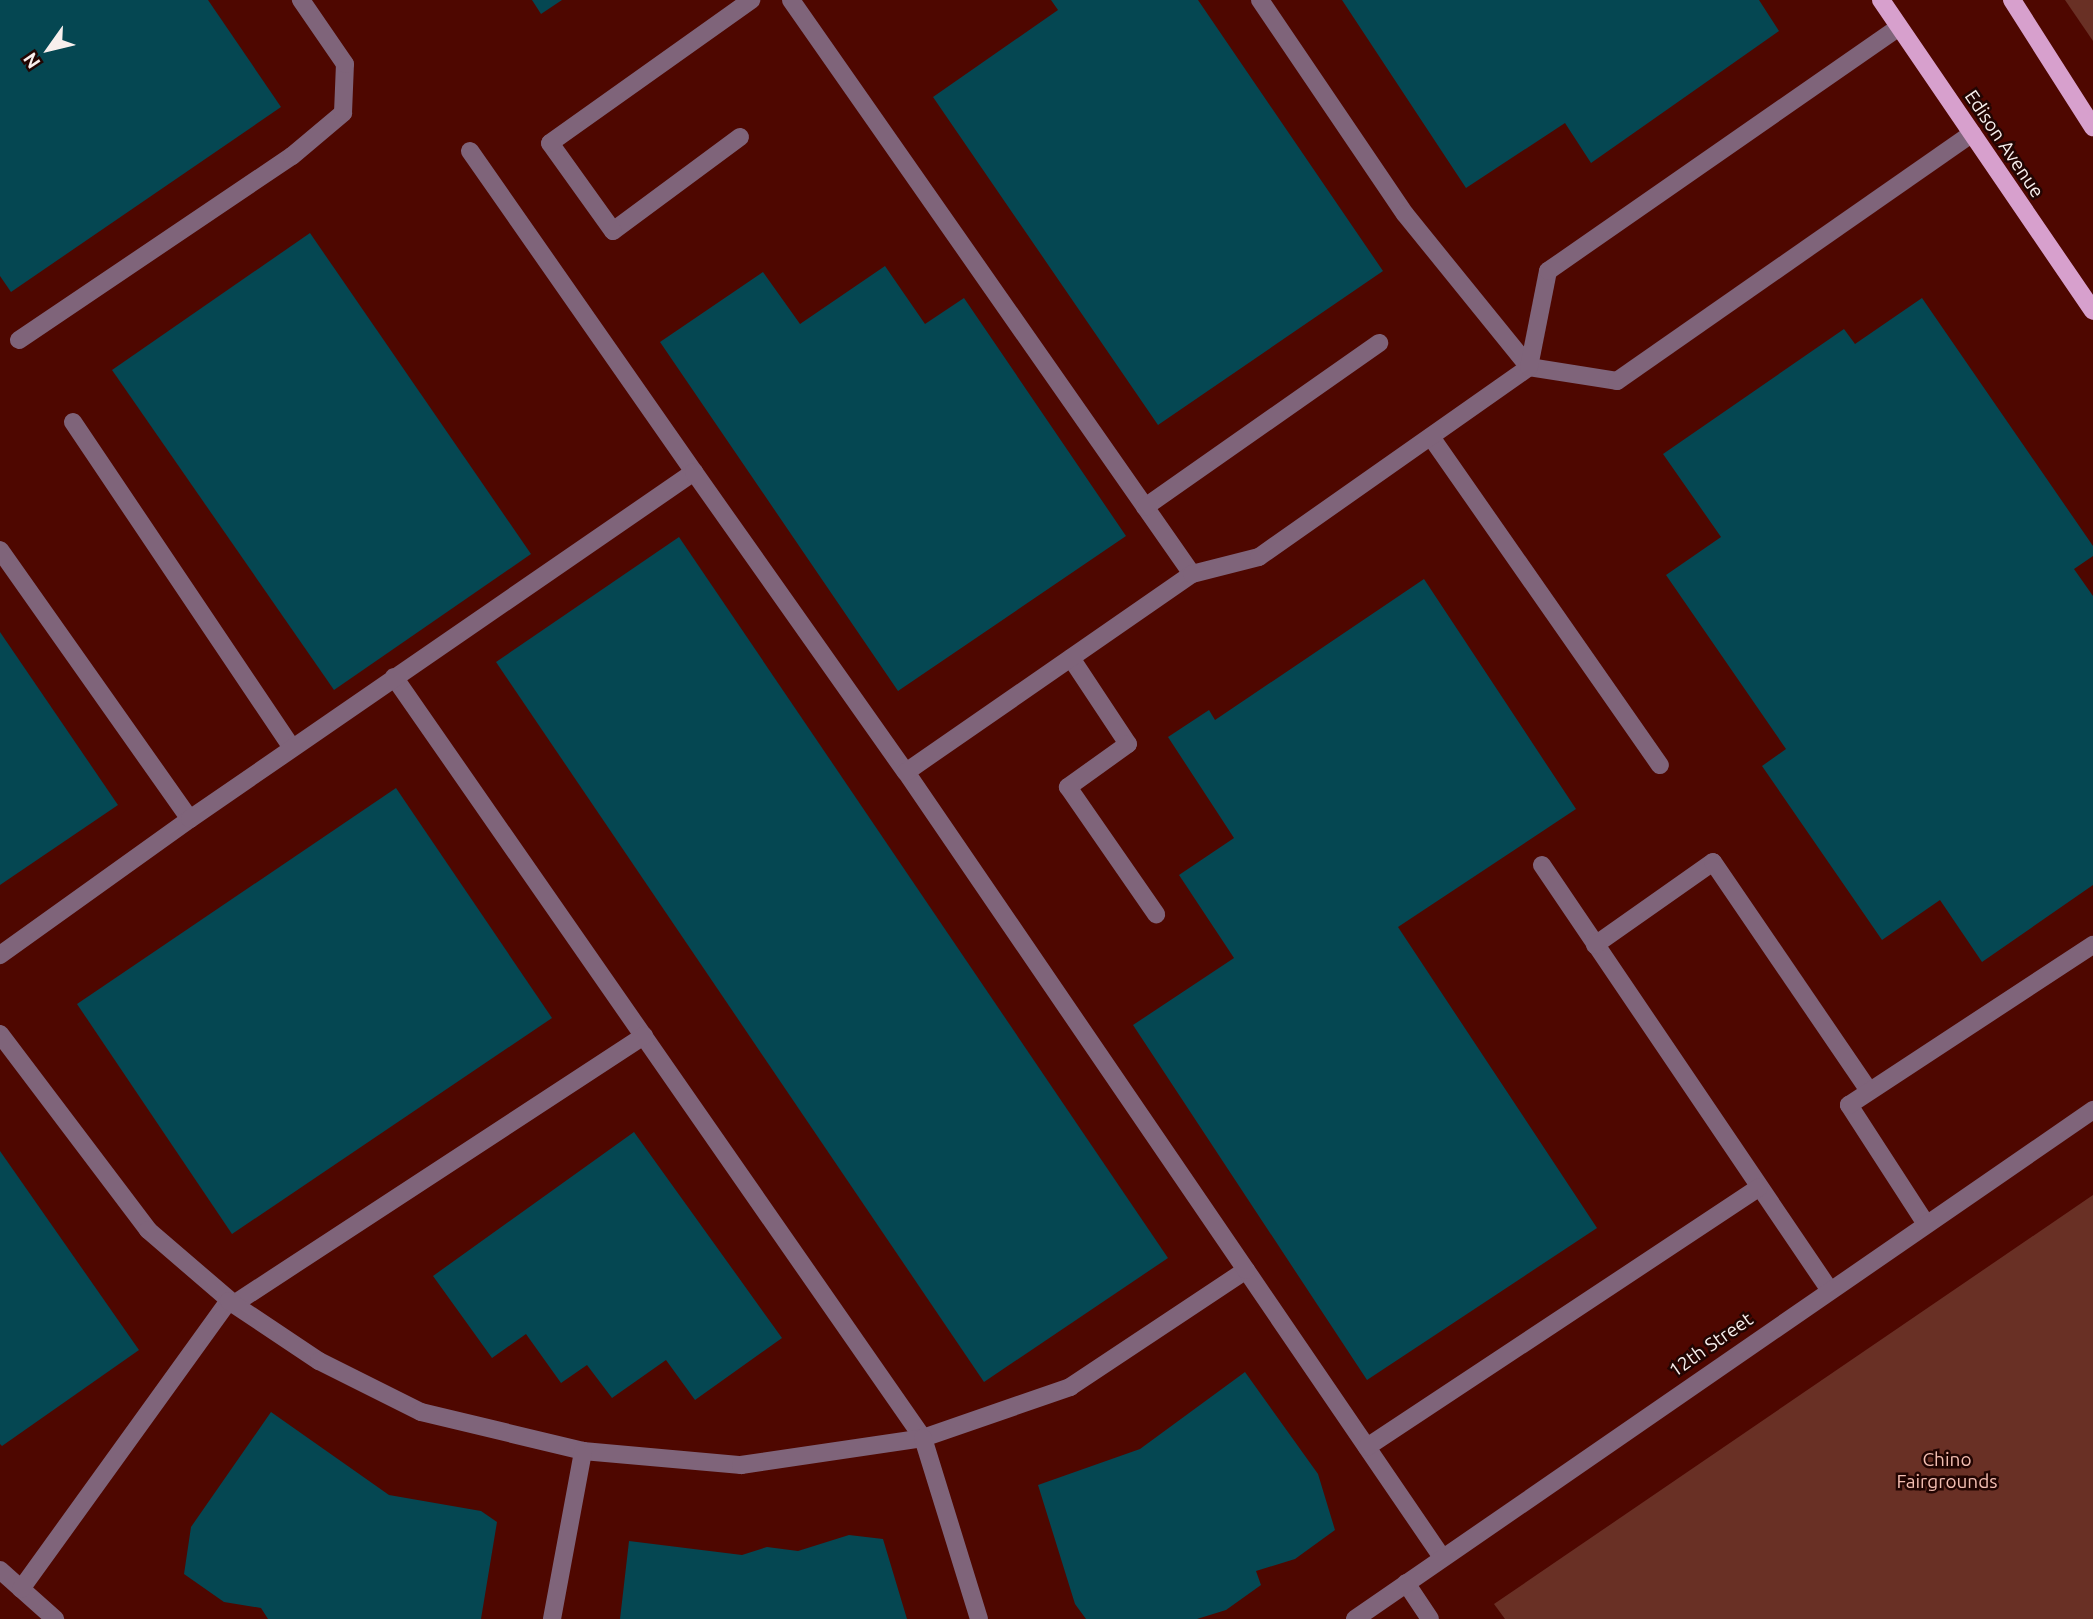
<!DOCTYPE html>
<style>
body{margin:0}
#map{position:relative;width:2093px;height:1619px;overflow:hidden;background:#4e0700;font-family:Ubuntu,sans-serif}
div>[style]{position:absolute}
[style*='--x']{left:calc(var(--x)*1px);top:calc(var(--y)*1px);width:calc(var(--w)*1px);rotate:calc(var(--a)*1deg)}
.green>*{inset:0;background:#693025}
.building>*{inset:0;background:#054752}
.minor>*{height:18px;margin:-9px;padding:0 9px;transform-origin:9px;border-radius:9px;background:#7f647a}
.major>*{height:18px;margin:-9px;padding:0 9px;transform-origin:9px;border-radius:9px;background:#d7a0cd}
span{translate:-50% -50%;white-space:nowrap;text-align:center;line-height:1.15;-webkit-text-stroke:5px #220502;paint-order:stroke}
.street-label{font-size:19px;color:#f8efed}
.park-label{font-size:19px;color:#f3beb2}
.north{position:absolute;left:14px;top:14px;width:70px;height:70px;-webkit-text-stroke:5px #220502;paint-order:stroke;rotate:236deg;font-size:19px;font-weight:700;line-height:28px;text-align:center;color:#f8efed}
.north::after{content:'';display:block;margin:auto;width:24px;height:32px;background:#f8efed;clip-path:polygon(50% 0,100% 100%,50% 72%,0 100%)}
</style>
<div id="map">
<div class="green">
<div style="clip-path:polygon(2065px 0,2093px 0,2093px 41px)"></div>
<div style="clip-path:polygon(2093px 1195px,2093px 1619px,1505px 1619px,1494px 1604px)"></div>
</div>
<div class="building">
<div style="clip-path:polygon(0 0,208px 0,281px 107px,11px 292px,0 276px)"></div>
<div style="clip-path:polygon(532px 0,562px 0,541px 14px)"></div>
<div style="clip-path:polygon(1051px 0,1198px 0,1383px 271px,1158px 425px,933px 97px,1058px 10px)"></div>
<div style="clip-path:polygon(1342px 0,1759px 0,1779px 31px,1591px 163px,1565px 123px,1466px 188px)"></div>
<div style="clip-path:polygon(310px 233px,531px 554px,334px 690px,112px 370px)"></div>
<div style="clip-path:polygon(885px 266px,925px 324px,964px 298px,1126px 536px,898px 691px,660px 342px,763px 272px,800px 324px)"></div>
<div style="clip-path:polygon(1922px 298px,2093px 546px,2093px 556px,2074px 569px,2093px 596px,2093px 885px,1982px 962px,1940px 900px,1882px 940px,1762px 766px,1786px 749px,1666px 575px,1721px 537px,1663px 454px,1844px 329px,1855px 344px)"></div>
<div style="clip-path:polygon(679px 537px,1168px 1258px,984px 1382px,496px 662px)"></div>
<div style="clip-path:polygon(1424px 579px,1576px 809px,1398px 927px,1597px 1228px,1367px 1380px,1133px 1025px,1234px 958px,1179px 875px,1234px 838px,1168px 737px,1209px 710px,1215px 720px)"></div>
<div style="clip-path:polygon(0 632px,118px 805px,0 885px)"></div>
<div style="clip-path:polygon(396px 788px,552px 1018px,232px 1234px,77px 1004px)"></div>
<div style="clip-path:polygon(634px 1132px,782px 1338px,695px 1400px,666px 1360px,612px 1398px,587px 1365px,561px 1383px,526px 1334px,492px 1358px,433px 1276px)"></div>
<div style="clip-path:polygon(0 1151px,139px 1350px,2px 1446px,0 1444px)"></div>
<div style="clip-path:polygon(1245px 1372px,1318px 1474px,1335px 1530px,1295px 1559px,1256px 1571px,1261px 1585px,1226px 1610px,1197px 1619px,1086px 1619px,1075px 1604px,1038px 1485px,1140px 1449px)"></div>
<div style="clip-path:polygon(271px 1412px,389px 1495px,481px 1511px,497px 1522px,481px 1619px,268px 1619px,261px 1608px,224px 1602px,184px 1574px,191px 1527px)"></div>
<div style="clip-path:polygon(849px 1535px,883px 1539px,907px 1619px,620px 1619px,629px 1541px,742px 1555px,767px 1547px,798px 1551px)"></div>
</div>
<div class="minor">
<div style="--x:791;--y:0;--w:700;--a:55.06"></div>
<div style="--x:1260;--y:0;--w:258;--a:55.9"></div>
<div style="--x:1405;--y:214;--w:197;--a:51"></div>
<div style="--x:1529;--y:367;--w:89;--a:9"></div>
<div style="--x:1617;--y:381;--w:433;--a:-34.9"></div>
<div style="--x:740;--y:137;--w:158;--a:143.5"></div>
<div style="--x:613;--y:231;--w:108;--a:-125.6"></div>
<div style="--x:550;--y:143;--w:247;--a:-35.4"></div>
<div style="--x:470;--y:151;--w:391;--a:55.1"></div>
<div style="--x:19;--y:340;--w:329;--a:-34"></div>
<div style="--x:292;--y:156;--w:67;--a:-40.1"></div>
<div style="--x:343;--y:113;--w:49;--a:-87.7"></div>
<div style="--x:345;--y:64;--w:78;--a:-124.5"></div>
<div style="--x:73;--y:422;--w:391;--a:56.1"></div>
<div style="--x:1431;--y:437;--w:400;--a:55.1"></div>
<div style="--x:1145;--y:507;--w:286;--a:-35"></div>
<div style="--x:0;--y:550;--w:329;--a:54.8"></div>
<div style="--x:190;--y:819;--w:234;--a:144.4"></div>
<div style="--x:1071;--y:658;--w:103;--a:56.5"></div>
<div style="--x:1128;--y:744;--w:74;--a:144.4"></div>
<div style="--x:1068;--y:787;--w:155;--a:55.3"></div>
<div style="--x:394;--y:677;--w:927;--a:55.2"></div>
<div style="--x:923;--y:1438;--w:156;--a:-19.1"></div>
<div style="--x:1070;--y:1387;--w:211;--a:-33.6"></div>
<div style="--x:1246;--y:1270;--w:348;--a:55.7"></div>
<div style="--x:190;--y:819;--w:612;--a:-34.55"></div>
<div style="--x:694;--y:472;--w:367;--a:54.8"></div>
<div style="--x:1542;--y:865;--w:512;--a:55.91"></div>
<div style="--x:1595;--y:945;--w:144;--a:-35.1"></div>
<div style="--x:1713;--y:862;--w:277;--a:55.7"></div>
<div style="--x:0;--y:1034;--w:246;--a:52.9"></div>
<div style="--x:148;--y:1230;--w:113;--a:40.7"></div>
<div style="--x:234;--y:1304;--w:490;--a:-33.2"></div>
<div style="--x:1926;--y:1224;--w:142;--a:-122.9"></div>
<div style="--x:1849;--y:1105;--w:292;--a:-33.3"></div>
<div style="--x:1246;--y:1270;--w:603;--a:-124.32"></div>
<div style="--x:906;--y:772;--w:348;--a:-34.7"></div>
<div style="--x:1192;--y:574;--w:69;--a:-14.2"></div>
<div style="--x:1259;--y:557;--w:330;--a:-35.1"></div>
<div style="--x:1529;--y:367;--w:98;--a:-78.8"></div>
<div style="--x:1548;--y:271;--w:427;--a:-34.8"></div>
<div style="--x:1367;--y:1447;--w:470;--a:-33.5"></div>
<div style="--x:0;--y:1570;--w:74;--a:41.7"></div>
<div style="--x:1406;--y:1583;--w:43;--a:56.3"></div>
<div style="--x:21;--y:1589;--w:355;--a:-54.2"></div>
<div style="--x:229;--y:1301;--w:108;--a:33.7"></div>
<div style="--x:319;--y:1361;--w:114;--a:26.6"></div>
<div style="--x:421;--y:1412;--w:167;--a:13.5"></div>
<div style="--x:583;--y:1451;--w:159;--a:5.1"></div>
<div style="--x:741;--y:1465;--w:184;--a:-8.4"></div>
<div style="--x:923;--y:1438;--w:189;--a:72.8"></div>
<div style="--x:552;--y:1619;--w:171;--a:-79.5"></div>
<div style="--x:1355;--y:1619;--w:897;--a:-34.59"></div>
</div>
<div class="major">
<div style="--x:1881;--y:0;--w:376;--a:55.7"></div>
<div style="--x:2012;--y:0;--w:151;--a:57.5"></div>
</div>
<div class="street-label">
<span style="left:2004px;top:144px;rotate:56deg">Edison Avenue</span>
<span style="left:1711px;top:1345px;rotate:-35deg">12th Street</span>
</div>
<div class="park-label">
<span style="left:1947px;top:1471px">Chino<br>Fairgrounds</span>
</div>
<div class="north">N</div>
</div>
